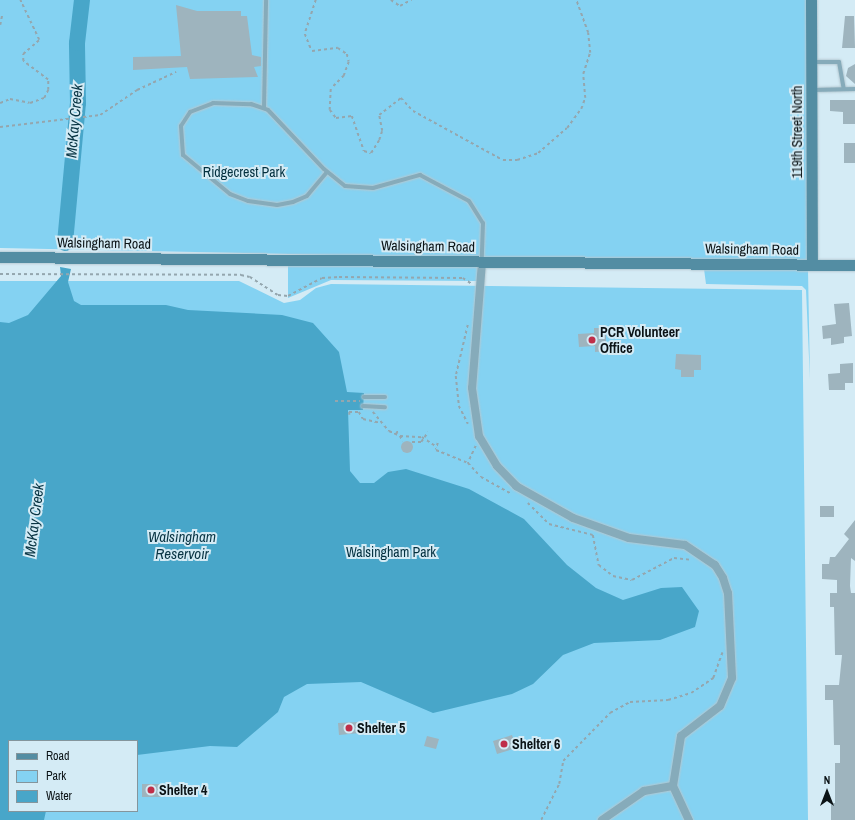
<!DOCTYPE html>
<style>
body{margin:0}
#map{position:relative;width:855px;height:820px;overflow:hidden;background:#d4ebf5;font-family:"Archivo Narrow",sans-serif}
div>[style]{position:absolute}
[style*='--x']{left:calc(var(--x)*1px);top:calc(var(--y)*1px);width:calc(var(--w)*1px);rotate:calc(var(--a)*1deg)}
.green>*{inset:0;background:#84d2f2}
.water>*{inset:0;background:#48a6c9}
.river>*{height:16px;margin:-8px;padding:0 8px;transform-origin:8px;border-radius:8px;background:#48a6c9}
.building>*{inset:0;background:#9eb4be}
.round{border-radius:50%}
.path>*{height:1.5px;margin-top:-0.75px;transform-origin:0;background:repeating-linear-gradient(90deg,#94a6ae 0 3px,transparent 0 6px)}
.roads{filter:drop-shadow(0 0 1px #b4c8d1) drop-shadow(0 0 1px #b4c8d1)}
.lane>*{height:4px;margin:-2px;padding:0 2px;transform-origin:2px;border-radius:2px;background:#86abba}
.street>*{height:8px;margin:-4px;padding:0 4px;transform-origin:4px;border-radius:4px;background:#86abba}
.secondary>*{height:11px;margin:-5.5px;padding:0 5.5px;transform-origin:5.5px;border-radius:5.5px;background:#538da3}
.dots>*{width:11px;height:11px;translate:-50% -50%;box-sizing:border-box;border:2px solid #d4ebf5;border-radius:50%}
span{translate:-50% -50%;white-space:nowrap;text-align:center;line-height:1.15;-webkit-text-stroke:4px #d4ebf5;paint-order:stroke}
.street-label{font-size:14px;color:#0b1316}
.park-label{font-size:14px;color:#03303f}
.poi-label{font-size:14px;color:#0b1316;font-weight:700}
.left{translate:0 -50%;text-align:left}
.water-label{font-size:15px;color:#093544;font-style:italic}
.legend{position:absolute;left:8px;top:740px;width:130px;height:72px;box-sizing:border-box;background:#d4ebf5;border:1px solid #84959c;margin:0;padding:5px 7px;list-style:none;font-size:12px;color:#0b1316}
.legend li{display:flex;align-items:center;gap:8px;height:20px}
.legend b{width:20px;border:1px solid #84959c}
.north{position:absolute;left:807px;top:772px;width:40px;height:40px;-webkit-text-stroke:3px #d4ebf5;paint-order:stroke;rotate:0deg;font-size:11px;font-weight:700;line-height:16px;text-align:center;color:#0b1316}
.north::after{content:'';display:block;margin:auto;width:14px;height:18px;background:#0b1316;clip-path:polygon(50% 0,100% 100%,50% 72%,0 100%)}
</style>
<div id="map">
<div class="green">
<div style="clip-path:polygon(0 0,807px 0,812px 265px,0 248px)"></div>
<div style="clip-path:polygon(288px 265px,477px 267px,477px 281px,331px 280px,288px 298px)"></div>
<div style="clip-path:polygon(704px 269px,808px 270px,810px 380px,806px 290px,802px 286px,706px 284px)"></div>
<div style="clip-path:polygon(evenodd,0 281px,239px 281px,284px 303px,300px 300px,316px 288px,331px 284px,802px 290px,808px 820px,0 820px,0 281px,9px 741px,137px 741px,137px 811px,9px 811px,9px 741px)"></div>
</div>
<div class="water">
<div style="clip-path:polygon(60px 267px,71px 269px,68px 282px,74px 301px,81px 305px,166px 305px,188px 310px,282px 315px,313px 323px,339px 352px,347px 392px,364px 393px,363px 410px,348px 410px,350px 471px,360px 483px,374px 483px,388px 472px,406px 469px,469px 489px,524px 519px,567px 565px,596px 588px,623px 600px,661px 588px,682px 587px,699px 611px,695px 627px,660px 640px,594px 643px,563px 655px,533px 684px,512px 694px,433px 713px,361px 682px,307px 684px,284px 697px,278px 712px,237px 747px,210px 746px,137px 755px,137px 741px,9px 741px,9px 811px,46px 811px,44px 820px,0 820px,0 322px,9px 323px,28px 315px,61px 276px)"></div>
</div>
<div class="river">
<div style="--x:65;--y:243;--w:141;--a:-84.7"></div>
<div style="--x:78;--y:103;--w:60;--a:-91"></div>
<div style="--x:77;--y:43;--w:43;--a:-83.4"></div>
</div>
<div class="building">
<div style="clip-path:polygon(176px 5px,197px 11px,241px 11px,241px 16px,247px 16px,252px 55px,261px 57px,261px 66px,254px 67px,258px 77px,190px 79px,187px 67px,133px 70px,133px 57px,181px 56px)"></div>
<div style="clip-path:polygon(845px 16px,854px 16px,855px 48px,842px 48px)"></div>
<div style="clip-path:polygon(855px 64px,855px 84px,846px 76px,848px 68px)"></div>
<div style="clip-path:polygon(830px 100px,855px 100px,855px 124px,843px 124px,843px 112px,830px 111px)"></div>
<div style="clip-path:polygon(844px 143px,855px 143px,855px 163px,844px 163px)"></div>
<div style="clip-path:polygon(849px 303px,852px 336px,844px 337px,844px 343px,831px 345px,831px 338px,823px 339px,822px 326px,836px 324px,834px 304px)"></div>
<div style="clip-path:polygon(594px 328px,606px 328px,606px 351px,595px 352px,595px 346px,579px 347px,578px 334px,594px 333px)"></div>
<div style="clip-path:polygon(676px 354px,701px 355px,701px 370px,694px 370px,694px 377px,681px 377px,681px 370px,675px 369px)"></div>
<div style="clip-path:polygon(853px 363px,853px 383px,845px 383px,845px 390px,829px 390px,828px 374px,840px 373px,840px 364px)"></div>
<div class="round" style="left:401px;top:441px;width:12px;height:12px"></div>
<div style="clip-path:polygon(820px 506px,834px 506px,834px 517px,820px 517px)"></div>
<div style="clip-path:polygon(855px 520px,855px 561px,851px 558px,850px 586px,851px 593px,855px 593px,855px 820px,831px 820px,831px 803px,835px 803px,835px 763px,840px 763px,840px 745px,834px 745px,833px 700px,825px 700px,825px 685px,839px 685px,842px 655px,835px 655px,834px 607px,830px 607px,830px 593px,837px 593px,837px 580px,822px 579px,822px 564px,829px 564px,830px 557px,835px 557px,849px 539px,844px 534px)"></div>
<div style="clip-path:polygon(359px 722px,360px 733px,339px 735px,338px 723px)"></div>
<div style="clip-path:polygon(512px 735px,516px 748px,497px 754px,493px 741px)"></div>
<div style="clip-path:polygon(427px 736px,439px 739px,436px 749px,424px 746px)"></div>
<div style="clip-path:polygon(142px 784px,161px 784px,161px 797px,142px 797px)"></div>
</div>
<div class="path">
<div style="--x:316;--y:0;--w:36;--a:108"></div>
<div style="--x:305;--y:34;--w:18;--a:68"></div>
<div style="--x:312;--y:51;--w:26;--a:-7"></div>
<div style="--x:338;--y:48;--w:11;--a:34"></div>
<div style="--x:347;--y:54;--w:8;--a:76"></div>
<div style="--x:349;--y:62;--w:15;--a:110"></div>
<div style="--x:344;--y:76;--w:18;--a:135"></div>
<div style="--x:331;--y:89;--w:21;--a:93"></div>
<div style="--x:330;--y:110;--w:10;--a:53"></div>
<div style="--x:336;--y:118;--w:16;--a:-7"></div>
<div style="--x:352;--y:116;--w:37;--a:71"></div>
<div style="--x:364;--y:151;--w:7;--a:16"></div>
<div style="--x:371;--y:153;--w:15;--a:-58"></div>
<div style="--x:379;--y:140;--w:9;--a:-72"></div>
<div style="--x:382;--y:131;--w:16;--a:-101"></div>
<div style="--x:379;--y:115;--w:28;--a:-38"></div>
<div style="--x:401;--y:98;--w:18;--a:47"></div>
<div style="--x:413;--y:111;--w:102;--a:28.6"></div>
<div style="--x:503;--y:160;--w:14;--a:0"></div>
<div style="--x:517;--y:160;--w:22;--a:-18"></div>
<div style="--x:538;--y:153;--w:38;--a:-41"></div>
<div style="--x:567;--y:128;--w:24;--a:-54"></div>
<div style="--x:581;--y:109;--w:12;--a:-70"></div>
<div style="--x:585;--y:98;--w:24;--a:-95"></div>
<div style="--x:583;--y:74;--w:22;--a:-72"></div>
<div style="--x:590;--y:53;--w:20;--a:-96"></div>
<div style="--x:588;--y:33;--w:35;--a:-110"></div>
<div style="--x:391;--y:0;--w:11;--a:34"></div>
<div style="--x:400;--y:6;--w:13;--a:-29"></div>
<div style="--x:0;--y:25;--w:10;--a:-79"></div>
<div style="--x:0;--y:103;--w:11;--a:-22"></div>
<div style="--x:10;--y:99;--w:20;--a:11"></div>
<div style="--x:30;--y:103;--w:15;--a:-20"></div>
<div style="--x:44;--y:98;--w:9;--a:-63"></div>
<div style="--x:48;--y:90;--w:10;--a:-90"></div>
<div style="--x:48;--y:80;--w:31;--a:-143"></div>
<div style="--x:23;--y:61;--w:7;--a:-90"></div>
<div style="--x:23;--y:54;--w:21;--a:-41"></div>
<div style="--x:39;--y:40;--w:44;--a:-115.4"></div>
<div style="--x:0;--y:127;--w:101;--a:-6.8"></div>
<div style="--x:100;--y:115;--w:45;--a:-34"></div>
<div style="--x:137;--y:90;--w:43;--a:-24.8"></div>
<div style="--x:0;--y:274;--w:241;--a:0.2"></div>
<div style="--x:241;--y:275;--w:9;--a:13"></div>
<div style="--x:250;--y:277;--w:33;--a:33"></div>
<div style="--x:278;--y:295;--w:10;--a:6"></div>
<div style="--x:288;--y:296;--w:38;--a:-28"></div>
<div style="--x:322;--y:278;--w:17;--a:-3"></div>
<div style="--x:339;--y:277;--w:124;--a:0.5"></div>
<div style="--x:463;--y:278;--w:11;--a:34"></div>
<div style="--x:468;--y:325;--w:52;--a:103.2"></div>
<div style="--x:456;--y:376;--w:30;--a:84"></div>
<div style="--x:459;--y:406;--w:20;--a:63"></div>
<div style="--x:335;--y:401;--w:25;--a:0"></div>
<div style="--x:373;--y:412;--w:25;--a:50"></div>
<div style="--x:389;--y:431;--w:12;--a:24"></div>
<div style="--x:400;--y:436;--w:22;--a:3"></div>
<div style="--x:422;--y:437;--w:18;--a:34"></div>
<div style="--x:349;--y:415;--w:3;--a:-90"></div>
<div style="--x:349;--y:412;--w:10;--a:0"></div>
<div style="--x:359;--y:412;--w:8;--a:60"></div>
<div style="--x:363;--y:419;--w:17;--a:13"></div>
<div style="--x:396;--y:434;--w:4;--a:-63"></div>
<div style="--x:400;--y:436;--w:6;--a:59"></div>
<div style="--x:412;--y:442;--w:9;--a:0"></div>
<div style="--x:421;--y:442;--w:12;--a:-55"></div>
<div style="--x:438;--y:443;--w:7;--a:106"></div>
<div style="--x:436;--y:450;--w:35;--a:22"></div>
<div style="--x:476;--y:446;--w:19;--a:115"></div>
<div style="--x:468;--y:463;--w:19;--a:47"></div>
<div style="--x:481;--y:477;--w:35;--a:29"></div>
<div style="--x:528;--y:503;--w:30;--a:45"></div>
<div style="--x:549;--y:524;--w:45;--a:14"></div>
<div style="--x:593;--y:535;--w:31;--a:79"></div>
<div style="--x:599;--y:565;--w:18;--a:38"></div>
<div style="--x:613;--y:576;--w:19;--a:12"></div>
<div style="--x:632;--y:580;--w:47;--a:-27.6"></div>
<div style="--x:674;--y:558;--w:18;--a:6"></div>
<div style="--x:541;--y:820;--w:40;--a:-63.4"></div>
<div style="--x:559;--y:784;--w:23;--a:-80"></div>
<div style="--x:563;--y:761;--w:67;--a:-45.6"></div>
<div style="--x:610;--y:713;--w:23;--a:-29"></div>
<div style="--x:630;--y:702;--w:38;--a:-3"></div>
<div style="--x:668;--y:700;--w:24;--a:-17"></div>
<div style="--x:691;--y:693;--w:27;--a:-34"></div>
<div style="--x:713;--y:678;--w:27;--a:-70"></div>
</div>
<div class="roads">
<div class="lane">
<div style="--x:812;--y:62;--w:27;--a:0"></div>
<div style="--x:839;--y:62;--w:27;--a:80"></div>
<div style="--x:812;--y:90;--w:43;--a:-1.3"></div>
<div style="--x:264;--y:108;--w:108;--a:-88.9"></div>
<div style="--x:327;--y:172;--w:31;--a:130"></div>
<div style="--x:307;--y:196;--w:15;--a:157"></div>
<div style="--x:293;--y:202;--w:16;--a:169"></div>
<div style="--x:277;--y:205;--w:29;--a:-172"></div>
<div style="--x:248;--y:201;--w:19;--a:-159"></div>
<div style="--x:230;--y:194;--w:61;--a:-140.3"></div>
<div style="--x:183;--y:155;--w:29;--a:-94"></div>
<div style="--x:181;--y:126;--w:17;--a:-57"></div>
<div style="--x:190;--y:112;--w:25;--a:-21"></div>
<div style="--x:213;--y:103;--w:38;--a:2"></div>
<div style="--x:251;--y:104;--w:18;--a:19"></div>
<div style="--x:268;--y:110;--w:81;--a:46.5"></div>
<div style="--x:324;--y:169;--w:27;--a:39"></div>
<div style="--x:345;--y:186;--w:28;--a:4"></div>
<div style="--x:373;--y:188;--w:49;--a:-15.5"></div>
<div style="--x:420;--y:175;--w:55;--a:28"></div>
<div style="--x:469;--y:201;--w:26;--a:58"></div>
<div style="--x:483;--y:223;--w:38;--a:92"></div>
<div style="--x:364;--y:397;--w:21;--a:0"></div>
<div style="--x:363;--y:406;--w:22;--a:3"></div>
</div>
<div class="street">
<div style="--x:482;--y:262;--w:126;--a:94.5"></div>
<div style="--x:472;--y:388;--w:49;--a:81.7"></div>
<div style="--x:479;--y:436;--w:35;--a:59"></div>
<div style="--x:497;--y:466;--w:28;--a:46"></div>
<div style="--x:516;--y:486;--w:65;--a:29.3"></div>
<div style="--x:573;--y:518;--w:59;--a:19.7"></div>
<div style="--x:629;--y:538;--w:56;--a:7.1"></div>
<div style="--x:685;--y:545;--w:36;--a:34"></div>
<div style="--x:715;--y:565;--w:15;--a:58"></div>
<div style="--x:723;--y:578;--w:16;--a:72"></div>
<div style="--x:728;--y:593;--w:85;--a:87.3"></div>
<div style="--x:732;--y:678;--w:30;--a:113"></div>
<div style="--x:720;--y:706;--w:49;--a:142.4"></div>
<div style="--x:681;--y:736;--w:51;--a:99.1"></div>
<div style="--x:673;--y:786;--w:38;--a:65"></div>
<div style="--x:602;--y:820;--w:51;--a:-34.6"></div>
<div style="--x:644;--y:791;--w:29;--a:-10"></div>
</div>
<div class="secondary">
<div style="--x:811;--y:0;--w:265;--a:89.8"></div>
<div style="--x:0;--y:257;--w:855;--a:0.54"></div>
</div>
</div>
<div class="dots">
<div style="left:592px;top:340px;background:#bf2e49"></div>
<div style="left:349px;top:728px;background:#bf2e49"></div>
<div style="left:504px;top:744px;background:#bf2e49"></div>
<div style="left:151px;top:790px;background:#bf2e49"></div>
</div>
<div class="street-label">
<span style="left:797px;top:132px;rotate:-90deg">119th Street North</span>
<span style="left:104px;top:243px;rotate:1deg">Walsingham Road</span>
<span style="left:428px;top:246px;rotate:1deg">Walsingham Road</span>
<span style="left:752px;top:249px;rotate:1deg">Walsingham Road</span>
</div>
<div class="park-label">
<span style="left:244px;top:172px">Ridgecrest Park</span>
<span style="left:391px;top:552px">Walsingham Park</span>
</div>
<div class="poi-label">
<span class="left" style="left:600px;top:340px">PCR Volunteer<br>Office</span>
<span class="left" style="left:357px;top:728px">Shelter 5</span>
<span class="left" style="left:512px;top:744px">Shelter 6</span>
<span class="left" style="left:159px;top:790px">Shelter 4</span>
</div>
<div class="water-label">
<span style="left:74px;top:121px;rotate:-85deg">McKay Creek</span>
<span style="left:34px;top:520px;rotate:-83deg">McKay Creek</span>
<span style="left:182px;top:545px">Walsingham<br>Reservoir</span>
</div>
<ul class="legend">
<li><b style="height:5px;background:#538da3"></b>Road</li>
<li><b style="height:11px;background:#84d2f2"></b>Park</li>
<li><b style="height:11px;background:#48a6c9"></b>Water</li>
</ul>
<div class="north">N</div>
</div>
